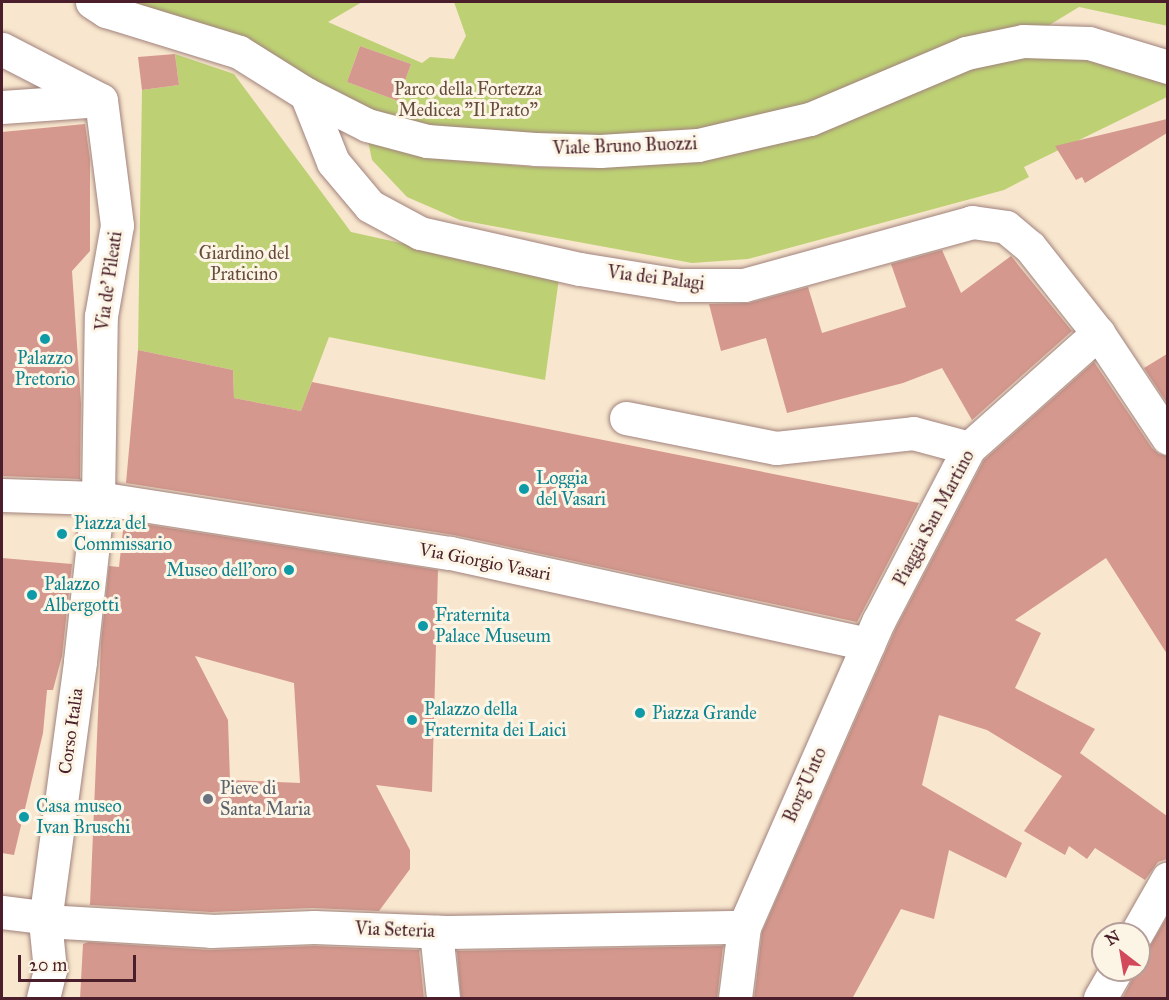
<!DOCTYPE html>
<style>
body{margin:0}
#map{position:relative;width:1169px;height:1000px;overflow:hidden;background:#f8e6ce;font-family:"IM FELL Great Primer",serif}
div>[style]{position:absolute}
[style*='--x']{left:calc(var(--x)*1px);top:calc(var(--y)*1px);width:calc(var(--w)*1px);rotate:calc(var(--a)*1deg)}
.green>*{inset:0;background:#bdd174}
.building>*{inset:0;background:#d5988e}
.roads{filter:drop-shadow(0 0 2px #a1827c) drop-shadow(0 0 2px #a1827c)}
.street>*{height:33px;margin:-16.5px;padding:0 16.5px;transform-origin:16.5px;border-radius:16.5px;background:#fff}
.dots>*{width:16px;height:16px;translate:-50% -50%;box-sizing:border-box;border:3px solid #fcf5e5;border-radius:50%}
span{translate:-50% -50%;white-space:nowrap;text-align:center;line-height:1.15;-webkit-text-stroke:6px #fcf5e5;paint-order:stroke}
.park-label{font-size:18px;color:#674c3d}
.street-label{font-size:18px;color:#4a1f2b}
.culture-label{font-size:18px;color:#0d838f}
.left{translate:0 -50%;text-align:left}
.right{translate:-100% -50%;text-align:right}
.worship-label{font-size:18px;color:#5b616d}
.frame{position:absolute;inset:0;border:3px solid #4a1f2b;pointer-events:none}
.north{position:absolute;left:1091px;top:922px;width:60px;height:60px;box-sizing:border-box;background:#fcf5e5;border:2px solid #b59f9b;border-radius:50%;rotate:329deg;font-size:16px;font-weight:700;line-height:24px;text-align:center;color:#4a1f2b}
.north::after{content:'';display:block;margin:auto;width:21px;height:27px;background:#d1495b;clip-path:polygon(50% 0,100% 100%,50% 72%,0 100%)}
.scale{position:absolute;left:18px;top:955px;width:118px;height:27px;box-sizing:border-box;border:3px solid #4a1f2b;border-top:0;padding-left:8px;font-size:18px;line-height:21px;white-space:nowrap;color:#4a1f2b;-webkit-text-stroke:4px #fcf5e5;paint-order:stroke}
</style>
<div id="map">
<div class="green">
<div style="clip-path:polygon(evenodd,92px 2px,362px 2px,328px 22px,422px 63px,430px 57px,454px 59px,466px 36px,454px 2px,1167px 2px,1168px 26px,1079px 7px,1023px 41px,698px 145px,427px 141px,92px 2px,360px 46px,411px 64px,398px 101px,347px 82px,360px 46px)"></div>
<div style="clip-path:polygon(175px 54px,234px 74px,351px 232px,559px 278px,545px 380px,329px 337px,301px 411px,234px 398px,233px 370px,138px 350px,142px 90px,179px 85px)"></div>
<div style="clip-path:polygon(1023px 55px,1083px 59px,1167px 83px,1167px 97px,1024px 167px,1029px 177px,1004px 190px,748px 259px,692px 263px,460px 220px,407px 197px,372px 160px,368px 141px,426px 158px,535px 167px,582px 168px,697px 162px,811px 134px,966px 70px)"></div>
</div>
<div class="building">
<div style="clip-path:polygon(360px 46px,411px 64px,398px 101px,347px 82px)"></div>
<div style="clip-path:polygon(175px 54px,179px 85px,142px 90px,138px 57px)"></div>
<div style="clip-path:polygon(1167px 119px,1167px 133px,1085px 183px,1082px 177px,1076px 180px,1055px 146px)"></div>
<div style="clip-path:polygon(85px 124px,90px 159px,90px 251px,72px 271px,81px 403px,80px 479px,2px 476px,2px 132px)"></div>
<div style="clip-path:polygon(942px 250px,961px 293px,1011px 256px,1072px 331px,972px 420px,942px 368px,903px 383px,787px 413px,766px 338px,721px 351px,709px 304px,749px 303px,808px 287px,822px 333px,906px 307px,891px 264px)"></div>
<div style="clip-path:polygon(138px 350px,233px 370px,234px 398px,301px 411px,312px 382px,919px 503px,857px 622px,454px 535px,126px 483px)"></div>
<div style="clip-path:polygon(1167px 354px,1167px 403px,1144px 368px)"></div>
<div style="clip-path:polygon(1094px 362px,1152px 448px,1159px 454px,1167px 456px,1167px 654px,1106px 558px,1015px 620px,1041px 633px,1015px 688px,1095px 729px,1080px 753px,1167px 816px,1167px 859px,1158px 862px,1145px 880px,1095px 848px,1087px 859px,1069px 846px,1065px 855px,1024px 831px,1062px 776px,987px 730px,939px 715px,922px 785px,1022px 843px,1006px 878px,949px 850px,934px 919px,901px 909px,852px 999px,754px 999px,762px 932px,896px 628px,984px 460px)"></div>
<div style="clip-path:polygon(evenodd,124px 521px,438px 570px,432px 792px,376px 785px,410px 850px,410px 869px,379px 911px,313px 908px,211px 912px,90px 905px,101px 642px,109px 566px,119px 567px,124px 521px,195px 656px,294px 683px,300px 783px,230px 780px,228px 720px,195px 656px)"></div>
<div style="clip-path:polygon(2px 558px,72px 564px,62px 656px,53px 690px,47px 690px,43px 733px,14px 855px,2px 853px)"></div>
<div style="clip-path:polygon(1167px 917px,1167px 999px,1122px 999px,1150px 946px)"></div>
<div style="clip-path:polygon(88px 942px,210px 950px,314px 946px,419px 950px,424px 999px,80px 999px,83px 944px)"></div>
<div style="clip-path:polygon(723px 946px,717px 999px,461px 999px,457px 951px)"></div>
</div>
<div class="roads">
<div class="street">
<div style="--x:92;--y:2;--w:17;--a:33"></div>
<div style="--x:106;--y:11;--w:139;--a:17.1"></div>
<div style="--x:239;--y:52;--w:79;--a:32.1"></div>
<div style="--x:306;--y:94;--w:68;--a:26.9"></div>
<div style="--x:367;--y:125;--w:62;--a:14.9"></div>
<div style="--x:427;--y:141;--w:108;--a:4.2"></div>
<div style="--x:535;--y:149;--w:65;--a:1.8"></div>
<div style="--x:600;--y:151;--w:98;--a:-3.5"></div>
<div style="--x:698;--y:145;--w:115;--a:-13.1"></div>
<div style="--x:810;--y:119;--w:169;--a:-22.9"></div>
<div style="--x:966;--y:53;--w:58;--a:-11.9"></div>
<div style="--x:1023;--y:41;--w:66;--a:1.7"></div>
<div style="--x:1089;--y:43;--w:83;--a:16.9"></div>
<div style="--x:2;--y:49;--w:111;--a:27.3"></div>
<div style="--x:306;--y:94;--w:73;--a:68.3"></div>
<div style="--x:333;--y:162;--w:57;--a:49.9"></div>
<div style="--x:370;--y:206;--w:57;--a:28.4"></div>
<div style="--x:420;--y:233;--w:164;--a:12.7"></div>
<div style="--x:580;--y:269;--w:101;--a:9.1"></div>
<div style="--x:680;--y:285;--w:64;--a:0"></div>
<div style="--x:744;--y:285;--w:237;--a:-15.4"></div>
<div style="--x:972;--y:222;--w:34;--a:8"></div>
<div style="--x:1006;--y:227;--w:31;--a:40"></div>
<div style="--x:1030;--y:247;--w:110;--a:51.7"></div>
<div style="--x:1098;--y:333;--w:126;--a:56.3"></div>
<div style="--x:2;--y:107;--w:99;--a:-4"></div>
<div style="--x:626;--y:418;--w:153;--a:11.3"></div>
<div style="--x:776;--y:448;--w:138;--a:-6.2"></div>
<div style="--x:913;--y:433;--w:58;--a:15"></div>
<div style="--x:2;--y:495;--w:96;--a:1.8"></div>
<div style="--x:98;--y:498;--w:356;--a:8.9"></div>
<div style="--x:450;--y:553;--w:428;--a:12.3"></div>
<div style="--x:2;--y:912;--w:39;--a:7"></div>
<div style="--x:41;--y:917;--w:6;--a:45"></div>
<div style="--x:45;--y:921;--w:166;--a:3.4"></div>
<div style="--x:211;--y:931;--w:103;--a:-2.2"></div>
<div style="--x:314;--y:927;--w:133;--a:2.2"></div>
<div style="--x:447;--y:932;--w:297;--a:-1"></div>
<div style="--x:436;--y:932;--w:66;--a:83.9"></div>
<div style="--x:1136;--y:934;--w:64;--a:-60.3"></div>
<div style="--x:43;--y:998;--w:29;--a:-76"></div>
<div style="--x:50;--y:970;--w:49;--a:-95.8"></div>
<div style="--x:45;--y:921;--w:262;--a:-82.3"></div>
<div style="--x:80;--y:661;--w:164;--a:-83.7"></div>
<div style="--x:98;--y:498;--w:182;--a:-89.1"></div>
<div style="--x:101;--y:316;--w:92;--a:-80"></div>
<div style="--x:117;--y:225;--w:126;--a:-97.3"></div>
<div style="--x:735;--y:998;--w:72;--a:-82.8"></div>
<div style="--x:744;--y:927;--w:335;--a:-66.3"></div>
<div style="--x:879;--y:620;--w:194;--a:-62.4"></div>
<div style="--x:969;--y:448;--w:173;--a:-41.7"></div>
<div style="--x:1100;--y:998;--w:32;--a:-60"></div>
</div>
</div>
<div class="dots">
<div style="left:45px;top:339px;background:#0f9aa8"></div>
<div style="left:524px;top:489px;background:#0f9aa8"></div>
<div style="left:62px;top:534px;background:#0f9aa8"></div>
<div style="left:289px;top:570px;background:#0f9aa8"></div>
<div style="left:32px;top:595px;background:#0f9aa8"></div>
<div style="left:423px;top:626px;background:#0f9aa8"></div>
<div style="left:640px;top:713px;background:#0f9aa8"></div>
<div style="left:412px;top:720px;background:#0f9aa8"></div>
<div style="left:208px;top:799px;background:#6b7280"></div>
<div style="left:24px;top:817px;background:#0f9aa8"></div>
</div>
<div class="park-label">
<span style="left:468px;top:100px">Parco della Fortezza<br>Medicea "Il Prato"</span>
<span style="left:244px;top:264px">Giardino del<br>Praticino</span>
</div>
<div class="street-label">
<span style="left:625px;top:146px;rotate:-2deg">Viale Bruno Buozzi</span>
<span style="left:656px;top:278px;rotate:7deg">Via dei Palagi</span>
<span style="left:109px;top:281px;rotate:-82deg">Via de' Pileati</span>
<span style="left:934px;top:518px;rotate:-62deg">Piaggia San Martino</span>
<span style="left:485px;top:562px;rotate:11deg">Via Giorgio Vasari</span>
<span style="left:71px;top:731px;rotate:-82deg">Corso Italia</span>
<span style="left:805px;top:785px;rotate:-66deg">Borg'Unto</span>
<span style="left:395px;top:930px;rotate:2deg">Via Seteria</span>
</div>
<div class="culture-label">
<span style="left:45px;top:369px">Palazzo<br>Pretorio</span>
<span class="left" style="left:536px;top:489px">Loggia<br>del Vasari</span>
<span class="left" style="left:74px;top:534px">Piazza del<br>Commissario</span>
<span class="right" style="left:277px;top:570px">Museo dell'oro</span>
<span class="left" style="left:44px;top:595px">Palazzo<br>Albergotti</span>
<span class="left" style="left:435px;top:626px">Fraternita<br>Palace Museum</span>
<span class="left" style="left:424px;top:720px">Palazzo della<br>Fraternita dei Laici</span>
<span class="left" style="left:652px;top:713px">Piazza Grande</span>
<span class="left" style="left:36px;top:817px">Casa museo<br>Ivan Bruschi</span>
</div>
<div class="worship-label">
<span class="left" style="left:220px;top:799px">Pieve di<br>Santa Maria</span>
</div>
<div class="frame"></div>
<div class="north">N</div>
<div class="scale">20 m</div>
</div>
